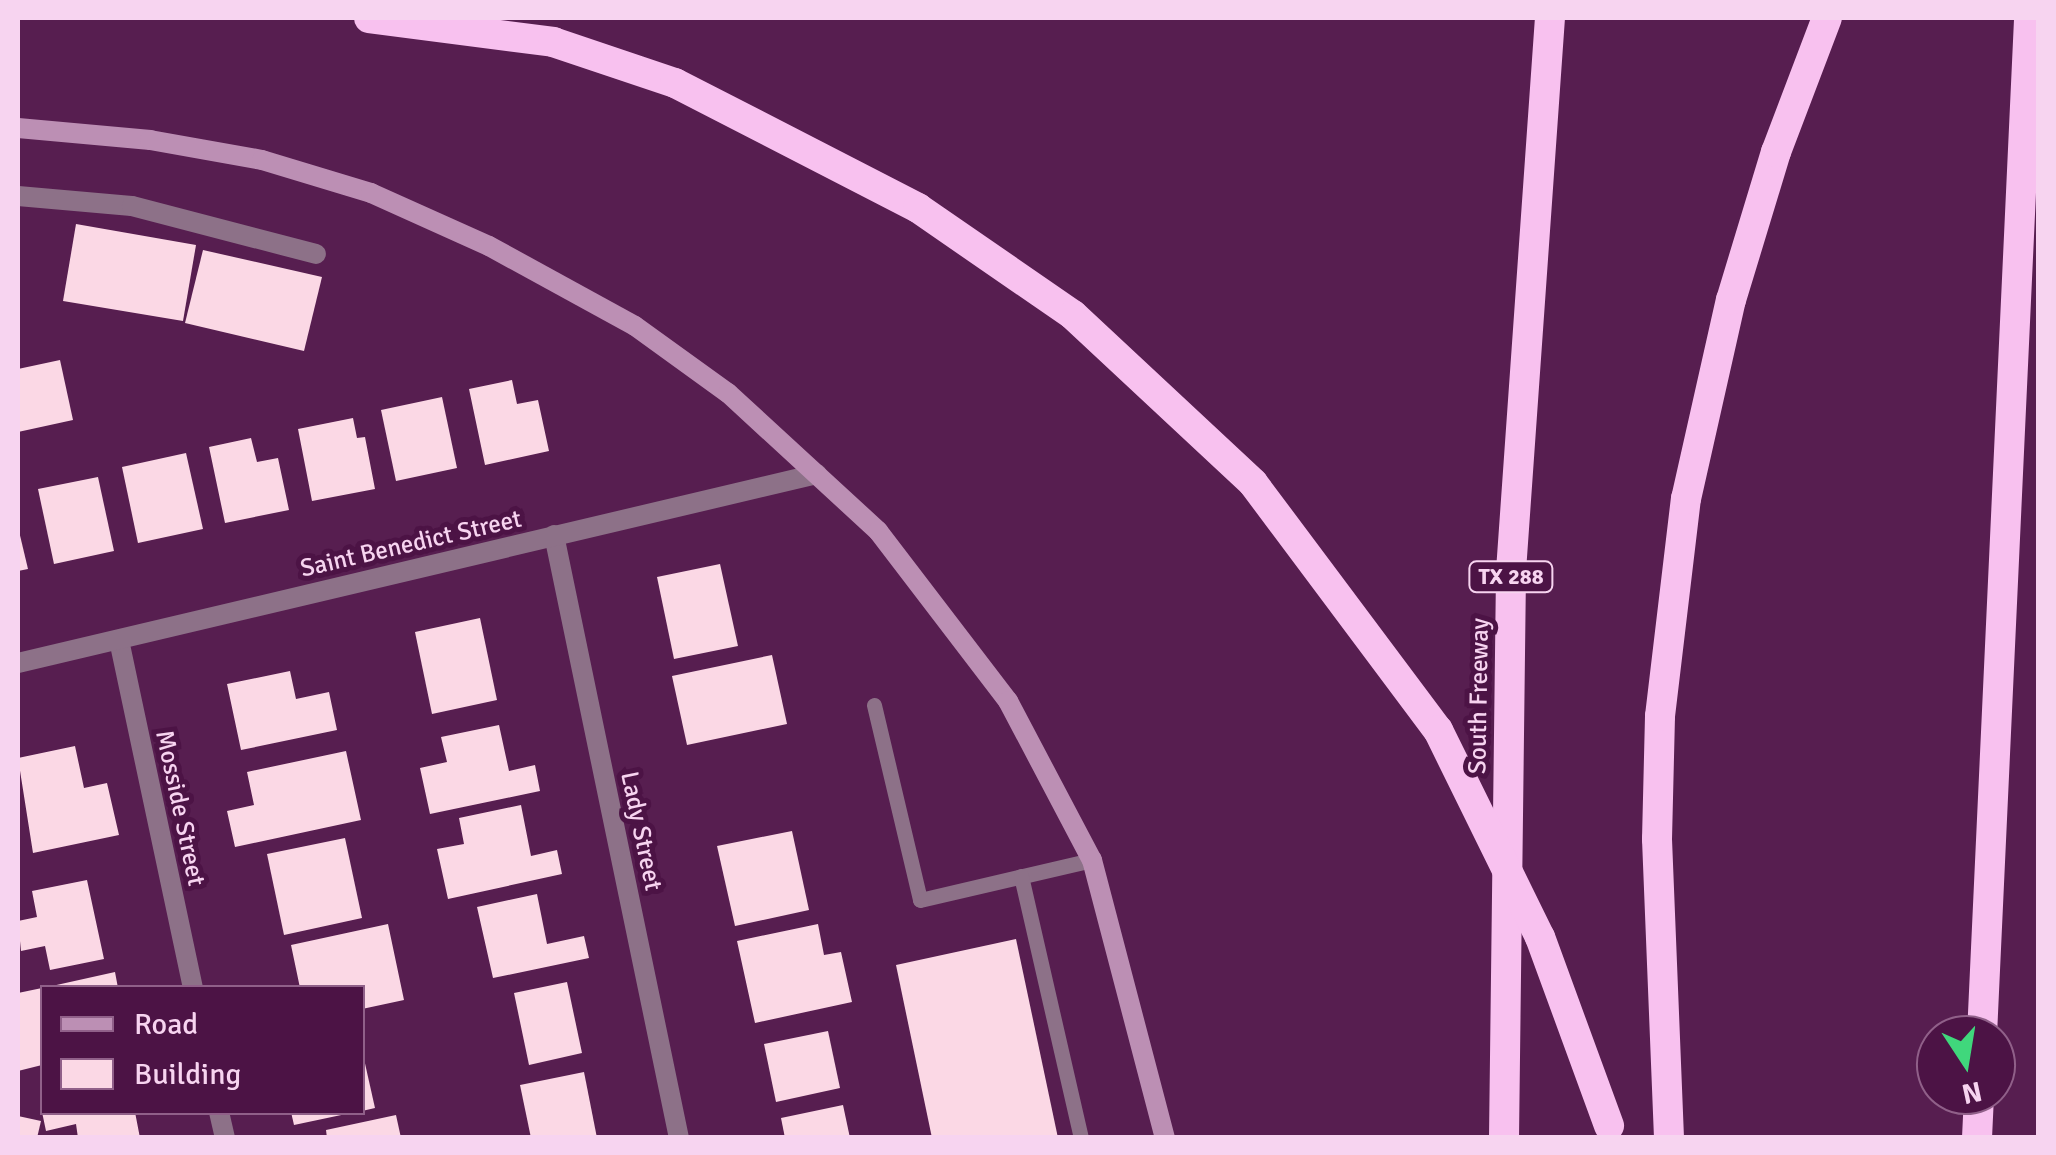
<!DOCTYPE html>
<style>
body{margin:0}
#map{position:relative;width:2056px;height:1155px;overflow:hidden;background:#571e50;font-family:Signika,sans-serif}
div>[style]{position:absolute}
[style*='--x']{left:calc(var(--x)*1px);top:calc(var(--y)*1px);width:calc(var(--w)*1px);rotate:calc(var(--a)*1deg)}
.building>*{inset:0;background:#fbd8e5}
.service>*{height:15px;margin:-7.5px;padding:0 7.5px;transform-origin:7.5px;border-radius:7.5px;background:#8d7188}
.minor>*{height:20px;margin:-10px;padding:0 10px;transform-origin:10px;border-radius:10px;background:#8d7188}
.secondary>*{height:20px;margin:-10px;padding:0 10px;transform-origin:10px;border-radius:10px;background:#bc8fb4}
.motorway>*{height:30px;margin:-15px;padding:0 15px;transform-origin:15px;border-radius:15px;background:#f8c1ef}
.motorway-bridge>*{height:30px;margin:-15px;padding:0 15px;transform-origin:15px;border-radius:15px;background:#f8c1ef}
span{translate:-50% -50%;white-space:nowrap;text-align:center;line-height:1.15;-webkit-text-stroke:10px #4c1345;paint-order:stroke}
.shield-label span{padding:2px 8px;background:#4c1345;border:2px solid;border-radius:8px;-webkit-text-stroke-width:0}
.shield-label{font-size:22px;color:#f7d4f0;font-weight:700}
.street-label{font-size:25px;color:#f7d4f0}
.frame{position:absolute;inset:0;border:20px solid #f7d4f0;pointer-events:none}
.legend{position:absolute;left:40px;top:985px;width:325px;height:130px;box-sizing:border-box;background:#4c1345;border:2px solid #906089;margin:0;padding:12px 18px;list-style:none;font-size:30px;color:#f7d4f0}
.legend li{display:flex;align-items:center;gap:20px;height:50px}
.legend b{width:50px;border:2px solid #906089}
.north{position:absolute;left:1916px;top:1015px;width:100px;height:100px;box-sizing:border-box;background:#4c1345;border:2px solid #906089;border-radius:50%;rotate:168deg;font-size:28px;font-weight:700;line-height:40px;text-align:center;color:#f7d4f0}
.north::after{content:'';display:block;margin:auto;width:35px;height:45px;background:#40d77c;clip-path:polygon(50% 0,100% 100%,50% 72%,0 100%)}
</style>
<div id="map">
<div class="building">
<div style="clip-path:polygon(76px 224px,196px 245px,183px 321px,63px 301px)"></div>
<div style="clip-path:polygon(203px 250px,322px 277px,304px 351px,185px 323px)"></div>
<div style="clip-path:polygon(60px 360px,73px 420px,18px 432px,18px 369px)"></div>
<div style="clip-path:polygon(512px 380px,517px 404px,538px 400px,549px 451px,485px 465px,469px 389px)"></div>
<div style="clip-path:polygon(442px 397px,457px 468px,396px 481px,381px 410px)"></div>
<div style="clip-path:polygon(353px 418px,357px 438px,365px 437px,375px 489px,312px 501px,298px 429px)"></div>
<div style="clip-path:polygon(251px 438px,257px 462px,278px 458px,289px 510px,225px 523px,209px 447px)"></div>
<div style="clip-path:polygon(186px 453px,203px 529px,138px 543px,122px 467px)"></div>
<div style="clip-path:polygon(98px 477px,114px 551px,54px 564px,38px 489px)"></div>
<div style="clip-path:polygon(18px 527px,28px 569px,18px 571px)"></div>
<div style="clip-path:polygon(720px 564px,738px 646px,674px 659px,657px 577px)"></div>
<div style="clip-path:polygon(480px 618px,497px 700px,432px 714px,415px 632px)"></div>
<div style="clip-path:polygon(772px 655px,787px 724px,687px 745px,672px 676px)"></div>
<div style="clip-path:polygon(290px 671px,296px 699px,329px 692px,337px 730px,241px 750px,227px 684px)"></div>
<div style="clip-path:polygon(499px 725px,509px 771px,535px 765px,540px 791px,430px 814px,420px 768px,447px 762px,441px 737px)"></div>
<div style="clip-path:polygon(75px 746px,84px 788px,107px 783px,119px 835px,33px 853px,18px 758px)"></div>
<div style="clip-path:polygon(346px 751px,361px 820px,235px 847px,227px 811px,254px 805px,247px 772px)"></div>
<div style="clip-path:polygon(521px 805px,531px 856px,557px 850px,562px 874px,448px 899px,437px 849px,464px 844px,459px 818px)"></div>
<div style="clip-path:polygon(792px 831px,809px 910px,735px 926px,717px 846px)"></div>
<div style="clip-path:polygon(345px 838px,362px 918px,284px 935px,267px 854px)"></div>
<div style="clip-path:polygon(87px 880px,104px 959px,50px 970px,45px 946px,21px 951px,18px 921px,37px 917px,32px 891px)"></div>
<div style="clip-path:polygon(537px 894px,547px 944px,584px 936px,589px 958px,493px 978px,477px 907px)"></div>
<div style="clip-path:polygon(388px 924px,404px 1000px,362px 1009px,362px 988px,300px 988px,291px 945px)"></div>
<div style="clip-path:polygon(818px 924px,824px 955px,841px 952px,852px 1002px,755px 1023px,737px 941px)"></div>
<div style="clip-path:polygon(1016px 939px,1058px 1138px,932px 1138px,896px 965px)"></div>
<div style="clip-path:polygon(115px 972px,118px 988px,52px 988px,52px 986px)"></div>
<div style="clip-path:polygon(567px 982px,582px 1053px,529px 1065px,514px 993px)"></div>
<div style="clip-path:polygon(42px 988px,42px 1065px,18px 1071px,18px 993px)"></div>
<div style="clip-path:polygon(828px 1031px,840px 1088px,776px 1102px,764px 1044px)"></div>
<div style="clip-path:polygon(364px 1059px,375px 1108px,362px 1111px,362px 1060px)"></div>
<div style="clip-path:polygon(584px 1072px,597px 1138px,531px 1138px,520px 1085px)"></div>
<div style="clip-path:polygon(843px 1105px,850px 1138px,785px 1138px,781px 1118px)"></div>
<div style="clip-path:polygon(42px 1112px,135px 1112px,140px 1138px,78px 1138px,76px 1124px,46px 1131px)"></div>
<div style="clip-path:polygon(291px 1112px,346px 1112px,346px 1114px,294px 1125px)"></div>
<div style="clip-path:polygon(396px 1115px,401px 1138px,327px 1138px,326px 1130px)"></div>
<div style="clip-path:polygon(18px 1116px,41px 1121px,37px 1138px,18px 1138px)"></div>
</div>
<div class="service">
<div style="--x:874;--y:705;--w:200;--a:76.7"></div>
<div style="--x:920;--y:900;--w:177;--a:-13.1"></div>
<div style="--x:1021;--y:876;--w:269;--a:77.1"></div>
</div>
<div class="minor">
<div style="--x:18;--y:196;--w:114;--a:5"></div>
<div style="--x:132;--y:206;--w:190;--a:14.6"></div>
<div style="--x:554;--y:535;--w:616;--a:78.29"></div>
<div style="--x:119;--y:640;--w:356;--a:78"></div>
<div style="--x:18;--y:663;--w:821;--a:-13.31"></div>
<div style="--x:219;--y:1112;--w:27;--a:77"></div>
</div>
<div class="secondary">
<div style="--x:18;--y:128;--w:133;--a:5.2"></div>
<div style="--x:150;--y:140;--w:114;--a:10.1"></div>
<div style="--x:262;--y:160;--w:114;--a:16.8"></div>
<div style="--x:371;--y:193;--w:129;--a:24.2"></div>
<div style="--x:489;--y:246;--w:166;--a:28.7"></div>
<div style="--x:635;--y:326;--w:115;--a:35.8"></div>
<div style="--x:728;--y:393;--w:204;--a:42.6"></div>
<div style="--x:878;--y:531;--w:214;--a:52.6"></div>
<div style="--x:1008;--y:701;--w:180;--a:62.2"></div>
<div style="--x:1092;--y:860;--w:287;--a:75.3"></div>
</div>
<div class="motorway">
<div style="--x:369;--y:18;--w:186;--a:7.4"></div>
<div style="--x:1982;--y:1035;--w:1018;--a:-87.35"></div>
<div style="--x:1504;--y:1138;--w:567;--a:-89.29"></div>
<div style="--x:1511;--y:571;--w:554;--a:-85.97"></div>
<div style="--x:1669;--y:1138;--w:299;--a:-92.3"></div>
<div style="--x:1657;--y:839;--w:123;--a:-88.6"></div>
<div style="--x:1660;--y:716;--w:219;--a:-83.2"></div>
<div style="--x:1686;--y:499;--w:204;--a:-77.3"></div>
<div style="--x:1731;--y:300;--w:155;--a:-73.1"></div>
<div style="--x:1776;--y:152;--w:143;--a:-69.2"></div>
<div style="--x:1977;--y:1138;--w:43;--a:-87.3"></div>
</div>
<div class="motorway-bridge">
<div style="--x:553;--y:42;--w:129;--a:18.6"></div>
<div style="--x:675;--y:83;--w:273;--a:27.2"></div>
<div style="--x:918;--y:208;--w:188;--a:34.6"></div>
<div style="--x:1073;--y:315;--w:246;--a:43"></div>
<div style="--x:1253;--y:483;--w:309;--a:53.2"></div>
<div style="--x:1438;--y:730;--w:231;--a:63.8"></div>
<div style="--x:1540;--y:937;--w:201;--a:69.9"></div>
</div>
<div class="shield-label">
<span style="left:1511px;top:577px">TX 288</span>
</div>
<div class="street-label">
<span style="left:411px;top:544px;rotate:-13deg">Saint Benedict Street</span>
<span style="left:1479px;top:696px;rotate:-89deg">South Freeway</span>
<span style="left:180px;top:808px;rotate:78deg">Mosside Street</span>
<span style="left:641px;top:831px;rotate:78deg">Lady Street</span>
</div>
<div class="frame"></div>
<ul class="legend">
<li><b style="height:12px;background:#bc8fb4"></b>Road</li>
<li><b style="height:28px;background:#fbd8e5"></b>Building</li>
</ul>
<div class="north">N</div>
</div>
